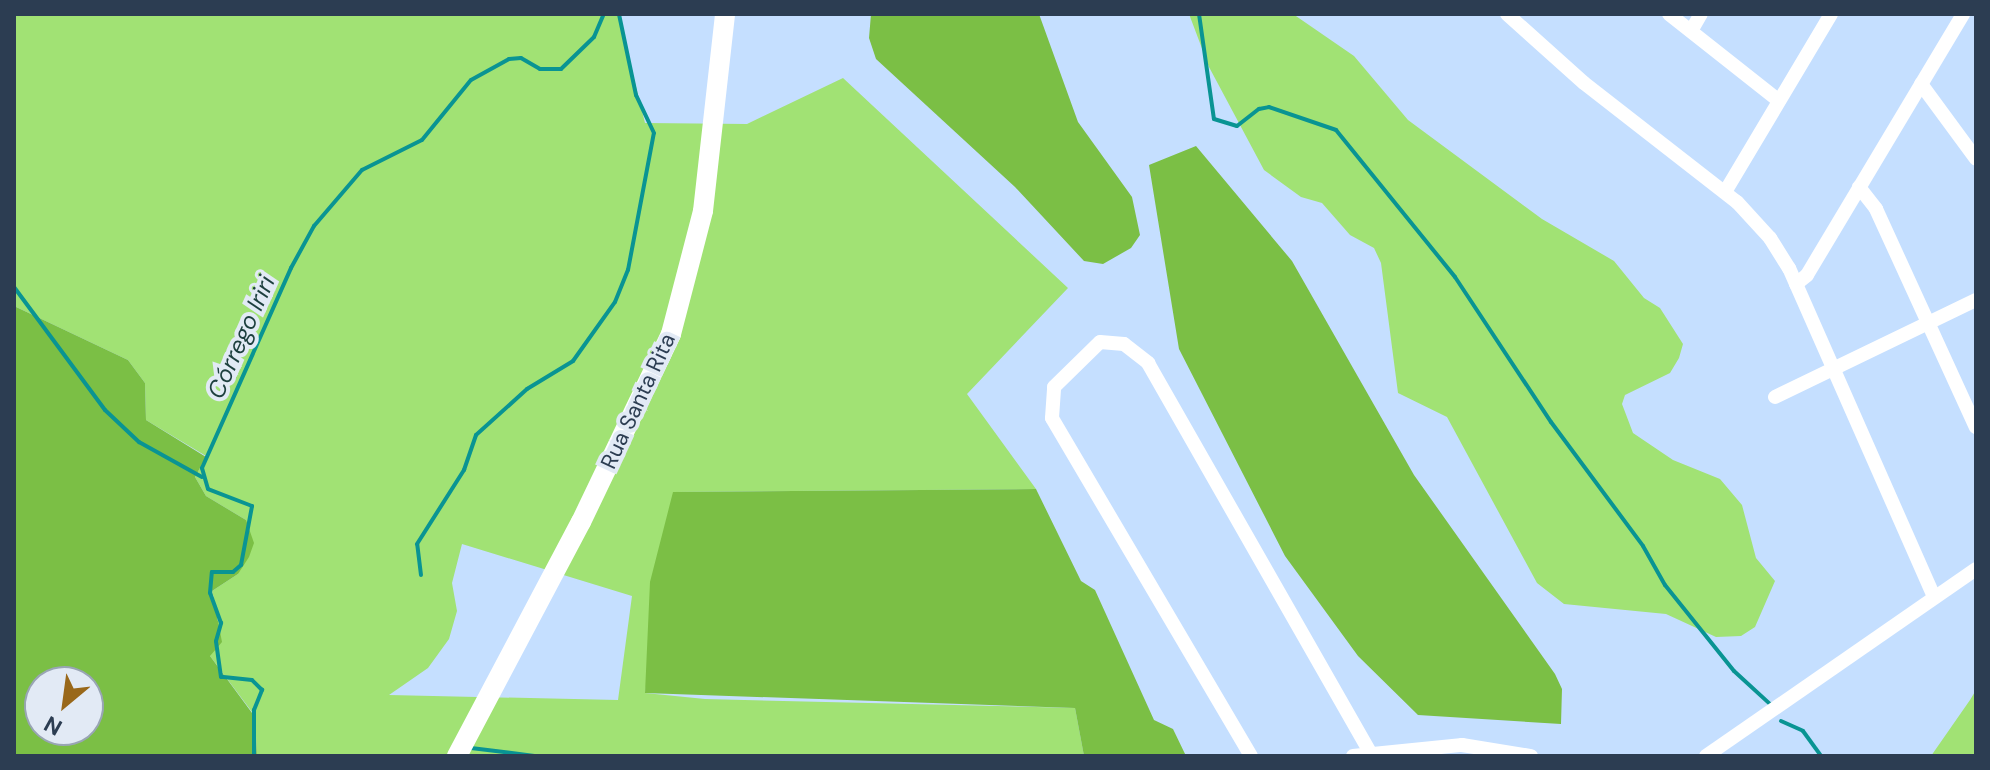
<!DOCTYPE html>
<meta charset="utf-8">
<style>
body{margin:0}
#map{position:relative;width:1990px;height:770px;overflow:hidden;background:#c5dfff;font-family:"DM Sans",sans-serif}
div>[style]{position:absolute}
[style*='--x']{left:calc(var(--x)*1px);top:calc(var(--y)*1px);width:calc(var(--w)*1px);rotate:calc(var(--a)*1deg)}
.green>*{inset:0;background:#a1e274}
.forest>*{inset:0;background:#7bbf45}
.stream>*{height:4px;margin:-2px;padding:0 2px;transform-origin:2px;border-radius:2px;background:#099493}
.street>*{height:14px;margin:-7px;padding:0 7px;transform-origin:7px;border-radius:7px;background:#fff}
.secondary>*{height:20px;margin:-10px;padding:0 10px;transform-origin:10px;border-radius:10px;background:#fff}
span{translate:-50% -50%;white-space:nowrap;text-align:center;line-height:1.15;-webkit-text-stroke:8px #e2eaf5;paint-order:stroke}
.street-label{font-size:22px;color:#2c3d52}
.water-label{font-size:24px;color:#1d3f3e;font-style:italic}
.frame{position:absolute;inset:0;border:16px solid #2c3d52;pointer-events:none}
.north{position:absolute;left:24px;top:666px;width:80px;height:80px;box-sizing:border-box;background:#e2eaf5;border:2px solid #99a5b4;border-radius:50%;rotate:209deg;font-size:22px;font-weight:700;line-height:32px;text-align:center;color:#2c3d52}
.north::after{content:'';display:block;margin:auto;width:28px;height:36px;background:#99681a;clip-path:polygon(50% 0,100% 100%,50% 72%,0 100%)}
</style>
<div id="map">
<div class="green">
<div style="clip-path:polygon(evenodd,14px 14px,618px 14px,645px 123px,747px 124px,843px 78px,1068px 288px,967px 394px,1036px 489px,674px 492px,645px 693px,705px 699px,1075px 708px,1084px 756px,257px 756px,255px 716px,210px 656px,219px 618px,212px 591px,238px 574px,246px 520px,206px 496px,195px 477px,206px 456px,146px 420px,145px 383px,128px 360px,14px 306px,14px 14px,462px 544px,632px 596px,618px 700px,389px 695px,428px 668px,449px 639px,457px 611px,452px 583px,462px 544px)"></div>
<div style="clip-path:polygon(1189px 14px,1293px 14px,1354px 56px,1408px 120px,1542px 219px,1614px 261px,1644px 298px,1660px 308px,1683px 344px,1679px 358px,1670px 373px,1625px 395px,1622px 404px,1633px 433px,1673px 460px,1720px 479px,1742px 505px,1756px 558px,1775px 581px,1755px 627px,1741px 636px,1716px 637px,1666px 614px,1564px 604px,1537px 583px,1447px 417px,1398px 393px,1381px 263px,1374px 248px,1350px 235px,1322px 203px,1301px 197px,1264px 170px,1209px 67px)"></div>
<div style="clip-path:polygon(1976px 690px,1976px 756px,1931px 756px,1970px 700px)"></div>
</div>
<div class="forest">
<div style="clip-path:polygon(871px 14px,1039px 14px,1078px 122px,1132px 197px,1140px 235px,1131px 248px,1103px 264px,1084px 261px,1015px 187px,876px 59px,869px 38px)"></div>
<div style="clip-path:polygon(1196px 146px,1292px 261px,1414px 475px,1555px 674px,1562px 689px,1561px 724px,1418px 715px,1358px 656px,1285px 556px,1179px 349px,1149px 165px)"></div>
<div style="clip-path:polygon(evenodd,14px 306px,128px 360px,145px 383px,146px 420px,206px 457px,195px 477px,206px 496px,246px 520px,254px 543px,249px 557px,238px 574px,212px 591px,222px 642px,210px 656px,255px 717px,257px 756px,14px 756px,14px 306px,40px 682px,88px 682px,88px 730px,40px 730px,40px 682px)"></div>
<div style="clip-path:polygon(1036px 489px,1081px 581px,1095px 590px,1154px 720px,1173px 729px,1186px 756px,1084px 756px,1075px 708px,645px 693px,650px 582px,673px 492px)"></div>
</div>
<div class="stream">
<div style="--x:1199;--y:14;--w:106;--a:81.9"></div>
<div style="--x:1214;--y:119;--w:24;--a:17"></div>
<div style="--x:1237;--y:126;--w:28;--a:-38"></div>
<div style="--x:1259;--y:109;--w:10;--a:-11"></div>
<div style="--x:1269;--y:107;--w:71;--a:18.9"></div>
<div style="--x:1336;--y:130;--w:189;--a:51"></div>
<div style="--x:1455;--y:277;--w:174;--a:56.5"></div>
<div style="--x:1551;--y:422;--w:154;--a:53.4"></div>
<div style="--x:1643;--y:546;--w:45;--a:60.6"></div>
<div style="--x:1665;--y:585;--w:110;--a:51.3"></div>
<div style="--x:1734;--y:671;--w:49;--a:42.5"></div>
<div style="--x:14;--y:287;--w:153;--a:53.5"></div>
<div style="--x:105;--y:410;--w:47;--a:43.3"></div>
<div style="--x:139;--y:442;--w:72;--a:29.1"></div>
<div style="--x:421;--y:575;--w:31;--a:-97"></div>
<div style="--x:417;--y:544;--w:88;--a:-57.6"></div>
<div style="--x:464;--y:470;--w:37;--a:-71"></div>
<div style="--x:476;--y:435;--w:69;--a:-42"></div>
<div style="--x:527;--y:389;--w:54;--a:-31.3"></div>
<div style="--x:573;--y:361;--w:72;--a:-54.6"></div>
<div style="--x:615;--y:302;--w:35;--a:-68"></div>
<div style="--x:628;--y:270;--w:139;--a:-79.3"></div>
<div style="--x:654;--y:133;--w:42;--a:-115.3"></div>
<div style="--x:636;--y:95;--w:83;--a:-101.9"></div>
<div style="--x:1781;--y:721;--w:24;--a:24"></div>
<div style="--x:1803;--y:731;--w:31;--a:54"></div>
<div style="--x:471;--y:748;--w:64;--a:7.1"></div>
<div style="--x:254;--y:756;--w:46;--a:-90"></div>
<div style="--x:254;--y:710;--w:22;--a:-68"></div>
<div style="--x:262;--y:690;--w:14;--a:-135"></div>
<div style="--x:252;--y:680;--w:31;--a:-174"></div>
<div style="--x:221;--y:677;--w:36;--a:-98"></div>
<div style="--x:216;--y:641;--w:19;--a:-74"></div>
<div style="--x:221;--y:623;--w:32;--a:-110"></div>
<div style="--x:210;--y:593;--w:21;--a:-85"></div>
<div style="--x:212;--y:572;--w:21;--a:0"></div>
<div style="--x:233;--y:572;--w:11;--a:-41"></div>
<div style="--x:241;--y:565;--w:60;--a:-79.4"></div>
<div style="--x:252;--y:506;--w:47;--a:-158.9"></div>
<div style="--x:208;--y:489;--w:22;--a:-106"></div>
<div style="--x:202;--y:468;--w:219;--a:-66"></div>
<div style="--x:291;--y:268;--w:48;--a:-61.3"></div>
<div style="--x:314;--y:226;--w:74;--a:-49.4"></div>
<div style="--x:362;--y:170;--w:67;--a:-26.6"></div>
<div style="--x:422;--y:140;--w:77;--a:-50.8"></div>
<div style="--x:471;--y:80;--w:43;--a:-28.9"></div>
<div style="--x:509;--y:59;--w:12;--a:-5"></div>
<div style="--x:521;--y:58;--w:22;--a:30"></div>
<div style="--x:540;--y:69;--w:21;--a:0"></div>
<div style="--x:561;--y:69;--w:46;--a:-44.1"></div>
<div style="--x:594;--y:37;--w:25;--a:-67"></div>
</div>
<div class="street">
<div style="--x:1507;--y:14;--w:103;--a:41.9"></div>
<div style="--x:1584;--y:83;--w:194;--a:37.9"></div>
<div style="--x:1737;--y:202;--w:49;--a:47.5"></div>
<div style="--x:1770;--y:238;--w:36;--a:58"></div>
<div style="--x:1789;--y:268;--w:360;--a:66.2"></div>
<div style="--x:1669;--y:14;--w:140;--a:38.3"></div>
<div style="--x:1691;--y:31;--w:20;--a:-60"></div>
<div style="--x:1921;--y:84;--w:93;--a:53.7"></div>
<div style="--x:1859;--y:187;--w:28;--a:52"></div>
<div style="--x:1876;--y:209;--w:240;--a:65.4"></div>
<div style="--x:1725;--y:192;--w:207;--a:-59.2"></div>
<div style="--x:1796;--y:284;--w:14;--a:-39"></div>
<div style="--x:1807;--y:275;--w:304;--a:-59.1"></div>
<div style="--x:1775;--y:397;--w:223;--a:-25.8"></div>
<div style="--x:1251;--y:756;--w:392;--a:-120.5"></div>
<div style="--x:1052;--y:418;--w:31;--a:-86"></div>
<div style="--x:1054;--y:387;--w:64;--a:-44.4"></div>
<div style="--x:1100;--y:342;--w:24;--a:5"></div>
<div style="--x:1124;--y:344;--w:31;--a:38"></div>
<div style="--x:1148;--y:363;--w:450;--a:60.3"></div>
<div style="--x:1353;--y:756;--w:110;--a:-5.8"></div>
<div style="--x:1462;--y:745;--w:70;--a:9.1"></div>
<div style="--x:1706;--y:756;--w:328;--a:-34.7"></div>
</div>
<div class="secondary">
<div style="--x:457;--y:756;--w:265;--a:-62.1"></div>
<div style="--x:581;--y:522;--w:208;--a:-64.4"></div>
<div style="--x:671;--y:334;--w:127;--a:-75.4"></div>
<div style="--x:703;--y:211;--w:198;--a:-83.6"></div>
</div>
<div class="street-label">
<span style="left:638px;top:401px;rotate:-65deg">Rua Santa Rita</span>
</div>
<div class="water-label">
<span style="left:241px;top:337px;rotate:-66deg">Córrego Iriri</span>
</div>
<div class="frame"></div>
<div class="north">N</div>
</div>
